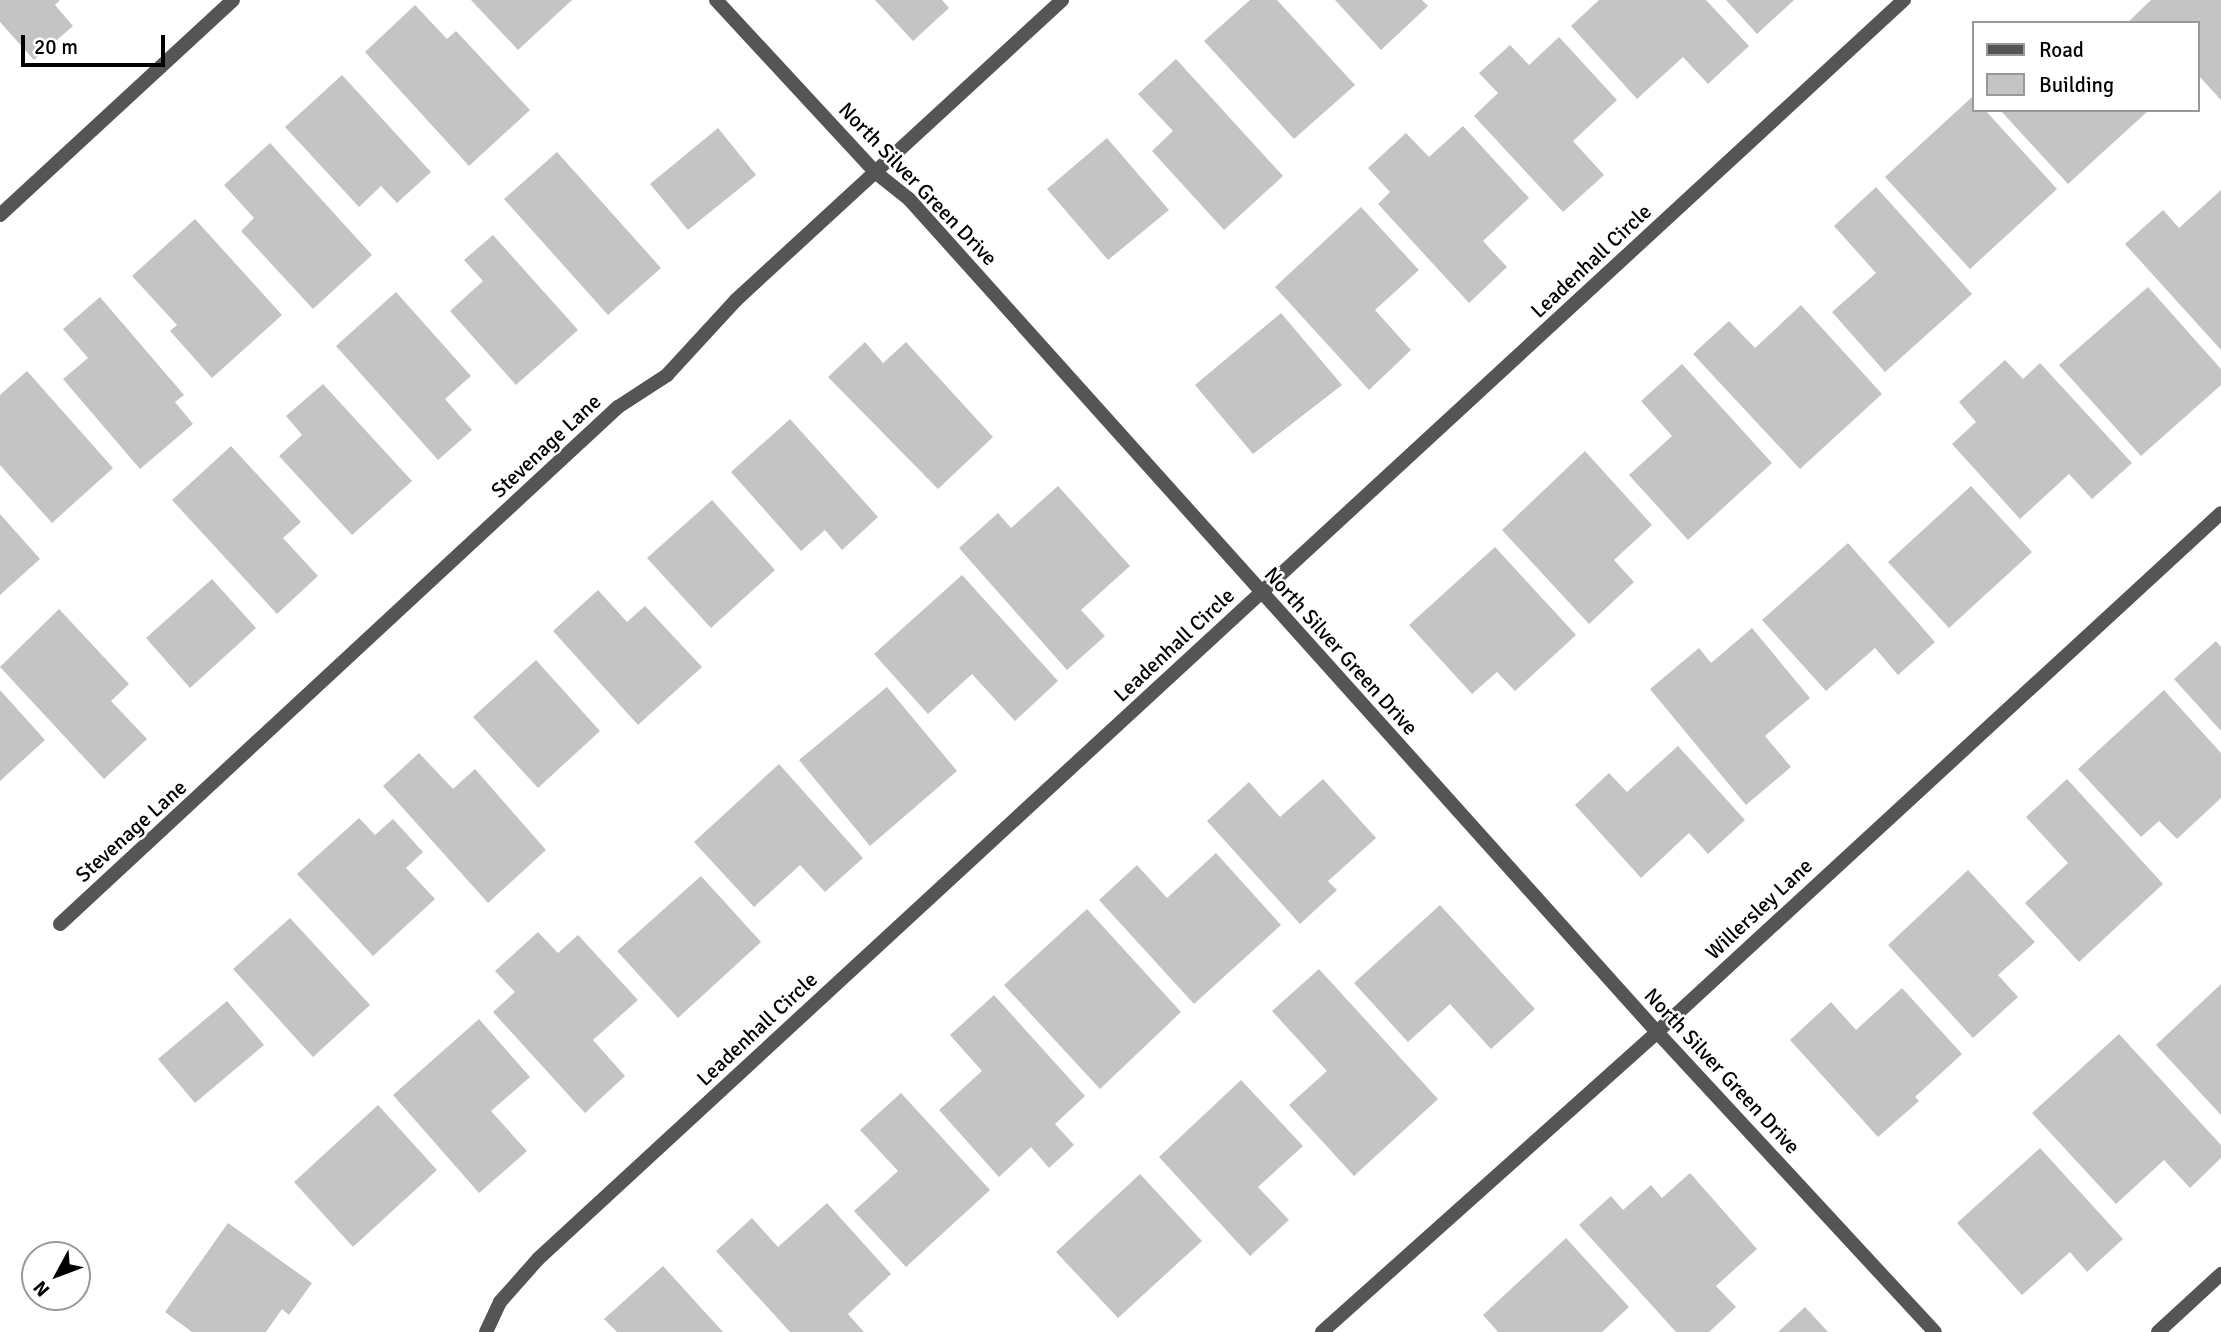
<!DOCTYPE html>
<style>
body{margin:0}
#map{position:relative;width:2221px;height:1332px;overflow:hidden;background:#fff;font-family:Signika,sans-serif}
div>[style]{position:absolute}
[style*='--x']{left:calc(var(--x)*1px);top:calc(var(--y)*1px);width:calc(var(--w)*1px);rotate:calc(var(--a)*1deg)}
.building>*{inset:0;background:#c4c4c4}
.street>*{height:14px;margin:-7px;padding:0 7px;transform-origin:7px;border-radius:7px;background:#555}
span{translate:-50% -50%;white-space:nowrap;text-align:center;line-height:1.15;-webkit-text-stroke:5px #fff;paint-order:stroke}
.street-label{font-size:21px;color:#000}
.legend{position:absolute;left:1972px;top:21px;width:228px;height:91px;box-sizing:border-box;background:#fff;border:2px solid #999;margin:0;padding:9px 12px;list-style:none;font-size:21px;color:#000}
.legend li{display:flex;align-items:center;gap:14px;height:35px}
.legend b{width:35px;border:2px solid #999}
.north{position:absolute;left:21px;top:1241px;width:70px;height:70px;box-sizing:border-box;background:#fff;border:2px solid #999;border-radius:50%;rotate:229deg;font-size:19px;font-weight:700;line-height:28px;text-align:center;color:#000}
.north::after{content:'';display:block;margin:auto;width:24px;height:32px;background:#000;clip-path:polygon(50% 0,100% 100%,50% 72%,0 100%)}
.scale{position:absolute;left:21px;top:35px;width:144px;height:32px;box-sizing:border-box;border:4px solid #000;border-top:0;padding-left:9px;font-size:21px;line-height:24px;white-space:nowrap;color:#000;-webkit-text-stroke:5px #fff;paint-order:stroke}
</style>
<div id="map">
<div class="building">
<div style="clip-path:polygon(0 0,60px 0,55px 5px,73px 26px,34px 60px,0 22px)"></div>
<div style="clip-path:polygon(471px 0,572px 0,518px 50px)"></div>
<div style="clip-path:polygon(875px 0,942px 0,949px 8px,913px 41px)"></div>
<div style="clip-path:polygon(1250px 0,1277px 0,1355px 85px,1294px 139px,1204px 41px)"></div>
<div style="clip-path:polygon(1335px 0,1422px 0,1428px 6px,1381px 50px)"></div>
<div style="clip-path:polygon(1599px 0,1706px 0,1749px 46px,1708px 84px,1683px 57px,1637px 99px,1571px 26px)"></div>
<div style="clip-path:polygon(1726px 0,1794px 0,1757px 34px)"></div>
<div style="clip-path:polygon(2151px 0,2221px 0,2221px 100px,2198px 75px,2198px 23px,2127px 23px)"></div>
<div style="clip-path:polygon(415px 5px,447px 39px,456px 31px,530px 110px,469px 166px,365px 52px)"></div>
<div style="clip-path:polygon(1559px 37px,1617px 100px,1573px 141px,1604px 175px,1563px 212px,1474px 116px,1498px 93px,1479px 73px,1510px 45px,1529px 65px)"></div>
<div style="clip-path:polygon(1176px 59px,1283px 176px,1224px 230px,1152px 151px,1173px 131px,1138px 94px)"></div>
<div style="clip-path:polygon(342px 75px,431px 172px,397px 203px,381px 186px,359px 207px,285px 127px)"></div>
<div style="clip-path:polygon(1972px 97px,1974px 110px,1985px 110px,2057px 189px,1970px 269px,1885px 177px)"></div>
<div style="clip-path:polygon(2000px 110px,2149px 110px,2068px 184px)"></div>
<div style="clip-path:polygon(1463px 126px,1529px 198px,1483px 241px,1507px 267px,1469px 303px,1378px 204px,1390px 192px,1368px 168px,1406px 133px,1429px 157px)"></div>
<div style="clip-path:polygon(718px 128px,756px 175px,688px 230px,650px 184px)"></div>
<div style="clip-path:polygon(1107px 138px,1169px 210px,1108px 260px,1047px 189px)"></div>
<div style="clip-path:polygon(270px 143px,372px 255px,313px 309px,241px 231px,254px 218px,224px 185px)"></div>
<div style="clip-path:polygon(557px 152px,661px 268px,608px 315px,504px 199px)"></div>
<div style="clip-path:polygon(1876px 187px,1972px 294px,1885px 372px,1832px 312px,1876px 273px,1834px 226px)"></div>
<div style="clip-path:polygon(2221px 190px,2221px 350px,2125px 244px,2163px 210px,2179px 228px)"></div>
<div style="clip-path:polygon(1361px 207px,1419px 270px,1375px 310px,1411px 350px,1369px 390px,1275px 287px)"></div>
<div style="clip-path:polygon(195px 219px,282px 315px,212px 378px,170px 331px,177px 325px,132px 276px)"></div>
<div style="clip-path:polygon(493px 235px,578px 330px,516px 385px,450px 311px,483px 281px,464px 260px)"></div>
<div style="clip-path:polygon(2148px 287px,2221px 369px,2221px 385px,2141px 456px,2059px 365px)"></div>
<div style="clip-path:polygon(396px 292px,471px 376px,445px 399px,472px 430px,438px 460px,336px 346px)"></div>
<div style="clip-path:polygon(100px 297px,184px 395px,175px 402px,193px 424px,140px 469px,63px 379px,88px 358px,63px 329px)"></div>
<div style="clip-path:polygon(1801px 305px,1882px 394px,1800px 469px,1693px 354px,1729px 321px,1755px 348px)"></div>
<div style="clip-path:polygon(1281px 313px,1342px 385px,1253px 454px,1195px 385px)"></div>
<div style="clip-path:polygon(865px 342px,883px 363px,906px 342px,993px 437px,938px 489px,828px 377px)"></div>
<div style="clip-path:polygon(2005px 360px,2023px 379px,2040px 363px,2132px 463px,2092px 499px,2069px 474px,2020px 519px,1952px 444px,1976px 422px,1959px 402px)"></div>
<div style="clip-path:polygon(1682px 364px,1772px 463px,1688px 540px,1629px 475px,1672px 436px,1641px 401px)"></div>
<div style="clip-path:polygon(27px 371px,113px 468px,52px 523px,0 465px,0 395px)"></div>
<div style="clip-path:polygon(323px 384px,412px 481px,352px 535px,279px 456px,302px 435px,286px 416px)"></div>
<div style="clip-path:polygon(790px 419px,878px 517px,842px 550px,825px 530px,801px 551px,731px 472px)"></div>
<div style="clip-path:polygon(231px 446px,301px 522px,283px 538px,318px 576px,277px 614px,172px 500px)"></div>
<div style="clip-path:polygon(1585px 451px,1652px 525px,1614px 560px,1634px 582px,1589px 624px,1502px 530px)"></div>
<div style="clip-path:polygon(1058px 486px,1130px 566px,1081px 610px,1105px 636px,1067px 670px,959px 548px,998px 513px,1011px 528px)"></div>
<div style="clip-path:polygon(1971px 486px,2032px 552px,1949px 628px,1888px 562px)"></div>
<div style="clip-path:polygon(712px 500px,775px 570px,711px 628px,647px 558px)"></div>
<div style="clip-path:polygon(0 514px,40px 559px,0 595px)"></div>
<div style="clip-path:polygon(1848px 543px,1935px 642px,1898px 675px,1875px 648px,1826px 691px,1762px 620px)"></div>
<div style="clip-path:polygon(1495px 547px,1576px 635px,1515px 691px,1497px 672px,1472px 694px,1409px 625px)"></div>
<div style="clip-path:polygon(962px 575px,1058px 681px,1015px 721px,972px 674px,928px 714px,874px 654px)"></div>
<div style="clip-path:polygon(212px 579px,256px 628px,190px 688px,146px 638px)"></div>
<div style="clip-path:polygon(598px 590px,627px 622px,645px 606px,702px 667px,638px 725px,553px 631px)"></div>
<div style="clip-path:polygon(59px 609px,129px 684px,111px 701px,147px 739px,104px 779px,0 667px)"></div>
<div style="clip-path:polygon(1752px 628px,1810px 698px,1765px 736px,1791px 767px,1746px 805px,1650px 689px,1699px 648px,1711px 663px)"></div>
<div style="clip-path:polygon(2216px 641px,2221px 647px,2221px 731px,2174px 679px)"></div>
<div style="clip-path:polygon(536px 660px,600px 731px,538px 788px,473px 717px)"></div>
<div style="clip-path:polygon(887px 687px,957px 771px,870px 846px,799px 760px)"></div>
<div style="clip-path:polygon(0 690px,45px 740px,0 781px)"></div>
<div style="clip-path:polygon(2164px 690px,2221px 753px,2221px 798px,2177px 839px,2159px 821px,2141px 837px,2078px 769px)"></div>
<div style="clip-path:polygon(1678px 746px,1745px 820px,1708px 854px,1689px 833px,1641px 878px,1575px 805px,1609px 773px,1627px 792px)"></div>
<div style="clip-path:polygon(419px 753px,453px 789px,475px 769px,546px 850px,488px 903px,383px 786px)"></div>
<div style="clip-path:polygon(779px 764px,863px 858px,825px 892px,800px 865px,754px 907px,694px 842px)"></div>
<div style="clip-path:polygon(1323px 779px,1376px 838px,1328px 881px,1337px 890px,1300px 924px,1207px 821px,1249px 782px,1280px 817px)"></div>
<div style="clip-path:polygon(2067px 779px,2163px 884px,2079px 962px,2025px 903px,2068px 863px,2026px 817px)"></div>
<div style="clip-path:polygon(359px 818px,375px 835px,393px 819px,423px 852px,406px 868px,435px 899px,373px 956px,297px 874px)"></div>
<div style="clip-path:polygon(1216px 853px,1281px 925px,1194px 1004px,1099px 900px,1137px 865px,1167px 898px)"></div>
<div style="clip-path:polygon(1968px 870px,2035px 942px,1998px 975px,2018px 997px,1973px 1038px,1888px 945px)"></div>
<div style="clip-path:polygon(701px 876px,761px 942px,678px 1018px,617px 951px)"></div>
<div style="clip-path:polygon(1440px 905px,1535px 1009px,1491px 1049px,1450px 1004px,1408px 1042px,1354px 983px)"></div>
<div style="clip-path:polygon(1087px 909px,1181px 1012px,1100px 1089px,1004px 985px)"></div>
<div style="clip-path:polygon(290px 918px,370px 1005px,313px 1057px,233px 969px)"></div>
<div style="clip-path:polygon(538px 932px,558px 953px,578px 935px,638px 1000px,593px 1040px,625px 1076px,585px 1113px,493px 1012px,515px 992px,495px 971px)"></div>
<div style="clip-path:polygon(1319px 969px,1438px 1099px,1354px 1176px,1289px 1105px,1327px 1071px,1272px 1011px)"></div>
<div style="clip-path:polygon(2221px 984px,2221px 1115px,2156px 1045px)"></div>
<div style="clip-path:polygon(1902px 988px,1962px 1054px,1915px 1097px,1919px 1101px,1878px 1137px,1790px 1040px,1831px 1002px,1856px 1030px)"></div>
<div style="clip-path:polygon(994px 995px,1085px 1096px,1055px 1124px,1074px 1145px,1049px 1168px,1031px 1147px,999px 1177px,939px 1110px,982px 1071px,950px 1035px)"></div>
<div style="clip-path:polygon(227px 1001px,264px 1045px,195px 1103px,158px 1059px)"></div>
<div style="clip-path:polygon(479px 1019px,530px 1077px,491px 1111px,527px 1151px,479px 1193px,393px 1095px)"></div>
<div style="clip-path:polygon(2119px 1034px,2221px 1145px,2221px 1158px,2190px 1188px,2164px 1160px,2116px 1204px,2032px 1113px)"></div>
<div style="clip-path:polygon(1241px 1080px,1303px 1146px,1258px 1187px,1289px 1220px,1250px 1256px,1159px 1157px)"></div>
<div style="clip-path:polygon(901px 1093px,990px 1190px,906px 1267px,854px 1211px,898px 1171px,860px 1130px)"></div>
<div style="clip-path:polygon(378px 1105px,437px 1170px,353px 1247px,294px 1182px)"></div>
<div style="clip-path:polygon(2040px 1148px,2123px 1239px,2087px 1272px,2070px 1252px,2022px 1295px,1957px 1223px)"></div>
<div style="clip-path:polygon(1690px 1173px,1757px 1249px,1716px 1286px,1736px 1307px,1709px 1332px,1676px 1332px,1579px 1225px,1611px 1196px,1623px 1210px,1651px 1185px,1662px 1198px)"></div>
<div style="clip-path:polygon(1140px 1174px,1202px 1241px,1118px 1318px,1056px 1252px)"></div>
<div style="clip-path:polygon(827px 1203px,891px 1274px,848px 1314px,864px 1332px,790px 1332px,716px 1251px,752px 1218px,778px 1247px)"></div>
<div style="clip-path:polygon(228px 1223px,312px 1283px,289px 1315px,282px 1309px,266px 1332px,192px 1332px,165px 1312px)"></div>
<div style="clip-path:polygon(1566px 1238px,1629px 1307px,1602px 1332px,1498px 1332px,1483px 1315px)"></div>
<div style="clip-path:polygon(663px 1266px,723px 1332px,617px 1332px,604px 1319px)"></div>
<div style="clip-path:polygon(1805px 1307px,1828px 1332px,1778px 1332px)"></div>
</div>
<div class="street">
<div style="--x:716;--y:0;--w:234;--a:47.2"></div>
<div style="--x:875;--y:172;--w:43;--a:38.5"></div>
<div style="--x:909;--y:199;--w:1120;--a:48.08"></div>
<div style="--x:1657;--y:1032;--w:409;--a:47.2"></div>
<div style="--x:0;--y:215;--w:317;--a:-42.7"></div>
<div style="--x:60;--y:924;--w:761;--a:-42.82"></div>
<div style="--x:618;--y:407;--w:59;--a:-33.1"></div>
<div style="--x:667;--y:375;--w:102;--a:-47.4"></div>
<div style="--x:736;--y:300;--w:443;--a:-42.6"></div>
<div style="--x:486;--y:1332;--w:33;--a:-65"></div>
<div style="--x:500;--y:1302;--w:57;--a:-48.5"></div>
<div style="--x:538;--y:1259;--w:1858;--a:-42.67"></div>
<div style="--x:1322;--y:1332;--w:450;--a:-41.8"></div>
<div style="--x:1657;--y:1032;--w:766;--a:-42.62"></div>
<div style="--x:2158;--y:1332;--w:86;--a:-42.6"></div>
</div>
<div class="street-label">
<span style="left:918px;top:184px;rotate:46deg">North Silver Green Drive</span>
<span style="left:1591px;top:261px;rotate:-43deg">Leadenhall Circle</span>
<span style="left:546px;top:446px;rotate:-43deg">Stevenage Lane</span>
<span style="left:1174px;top:645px;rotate:-43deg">Leadenhall Circle</span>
<span style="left:1341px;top:651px;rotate:48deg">North Silver Green Drive</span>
<span style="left:131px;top:831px;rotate:-42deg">Stevenage Lane</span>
<span style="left:1759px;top:909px;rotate:-43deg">Willersley Lane</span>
<span style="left:757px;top:1029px;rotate:-43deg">Leadenhall Circle</span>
<span style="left:1722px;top:1071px;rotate:47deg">North Silver Green Drive</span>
</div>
<ul class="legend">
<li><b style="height:9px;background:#555"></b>Road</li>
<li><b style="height:19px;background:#c4c4c4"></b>Building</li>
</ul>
<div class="north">N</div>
<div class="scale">20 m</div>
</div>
